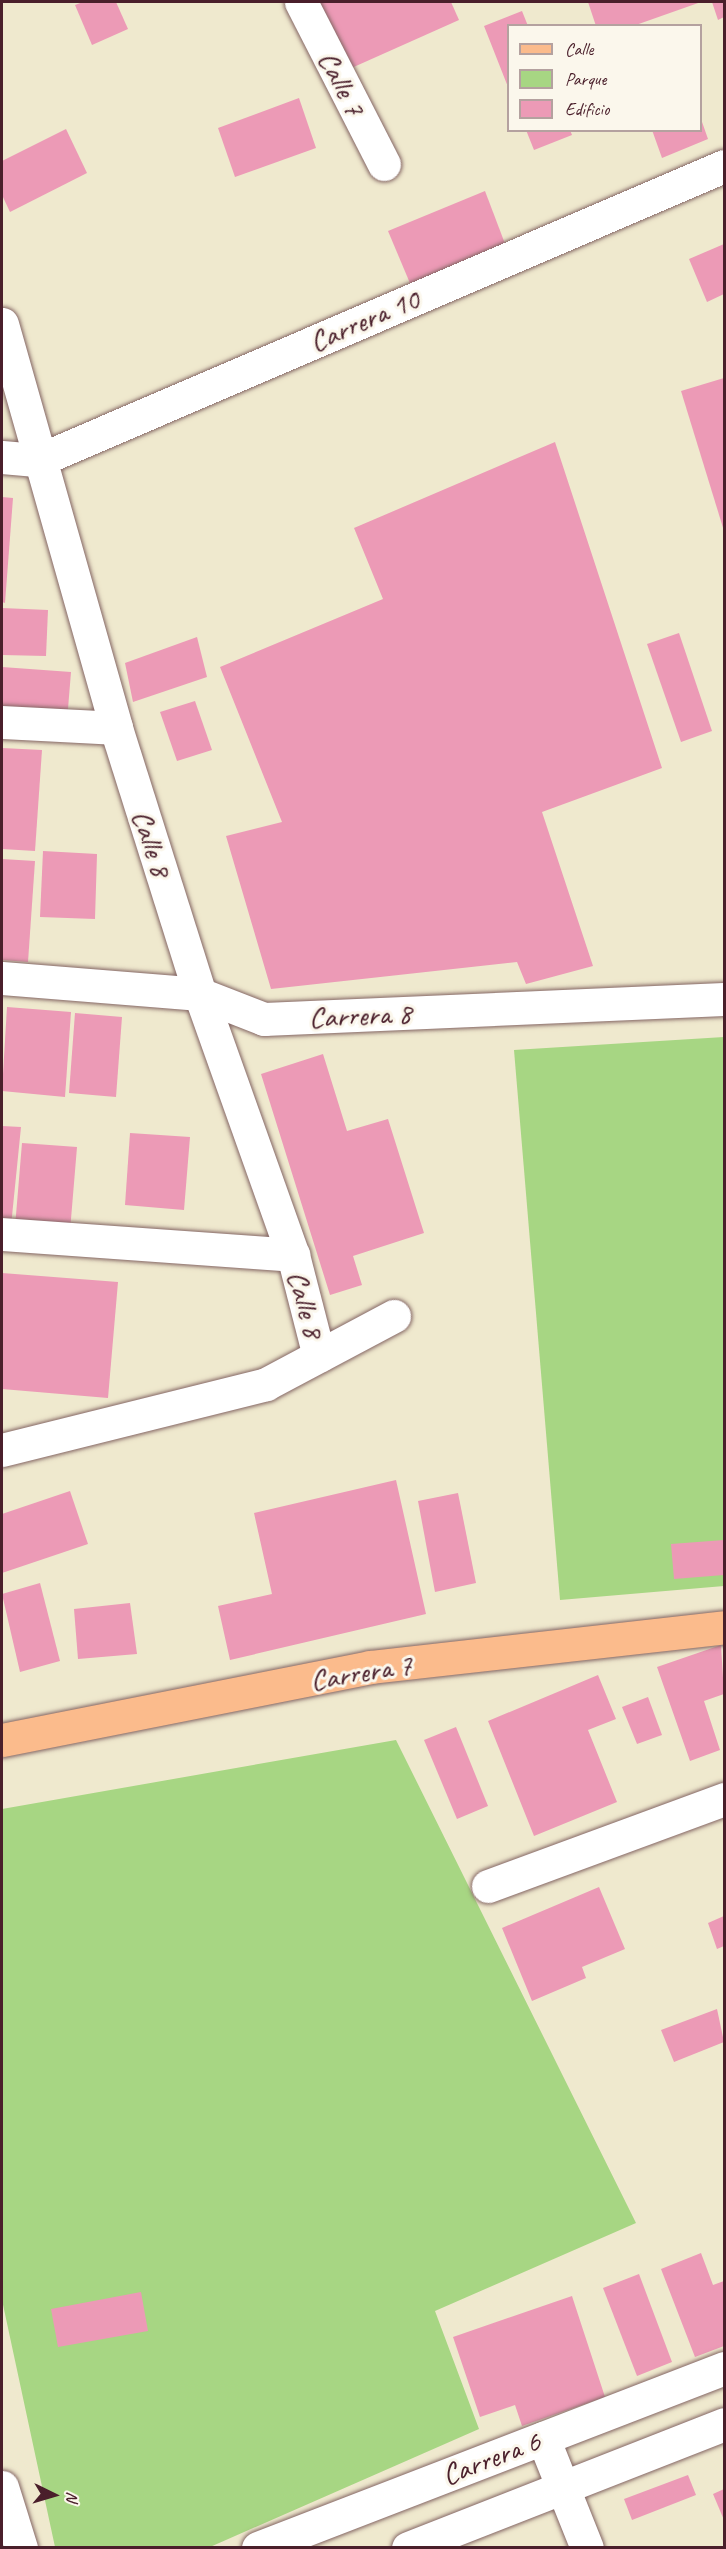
<!DOCTYPE html>
<style>
body{margin:0}
#map{position:relative;width:726px;height:2549px;overflow:hidden;background:#efe9ce;font-family:Caveat,sans-serif}
div>[style]{position:absolute}
[style*='--x']{left:calc(var(--x)*1px);top:calc(var(--y)*1px);width:calc(var(--w)*1px);rotate:calc(var(--a)*1deg)}
.green>*{inset:0;background:#a7d683}
.building>*{inset:0;background:#ec9ab6}
.roads{filter:drop-shadow(0 0 2px #846664) drop-shadow(0 0 2px #846664)}
.minor>*{height:33px;margin:-16.5px;padding:0 16.5px;transform-origin:16.5px;border-radius:16.5px;background:#fff}
.major>*{height:33px;margin:-16.5px;padding:0 16.5px;transform-origin:16.5px;border-radius:16.5px;background:#fbbb8c}
span{translate:-50% -50%;white-space:nowrap;text-align:center;line-height:1.15;-webkit-text-stroke:6px #fbf7ec;paint-order:stroke}
.street-label{font-size:30px;color:#4a1f2b}
.frame{position:absolute;inset:0;border:3px solid #4a1f2b;pointer-events:none}
.legend{position:absolute;left:507px;top:24px;width:195px;height:108px;box-sizing:border-box;background:#fbf7ec;border:2px solid #b4a19f;margin:0;padding:8px 10px;list-style:none;font-size:18px;color:#4a1f2b}
.legend li{display:flex;align-items:center;gap:12px;height:30px}
.legend b{width:30px;border:2px solid #b4a19f}
.north{position:absolute;left:24px;top:2465px;width:60px;height:60px;-webkit-text-stroke:4px #fbf7ec;paint-order:stroke;rotate:95deg;font-size:16px;font-weight:700;line-height:24px;text-align:center;color:#4a1f2b}
.north::after{content:'';display:block;margin:auto;width:21px;height:27px;background:#4a1f2b;clip-path:polygon(50% 0,100% 100%,50% 72%,0 100%)}
</style>
<div id="map">
<div class="green">
<div style="clip-path:polygon(724px 1037px,724px 1586px,560px 1600px,514px 1050px)"></div>
<div style="clip-path:polygon(396px 1740px,636px 2223px,435px 2311px,479px 2429px,210px 2547px,55px 2547px,2px 2300px,2px 1809px)"></div>
</div>
<div class="building">
<div style="clip-path:polygon(83px 2px,116px 2px,128px 29px,92px 45px,75px 5px)"></div>
<div style="clip-path:polygon(317px 2px,451px 2px,459px 20px,347px 70px)"></div>
<div style="clip-path:polygon(588px 2px,701px 2px,633px 26px,596px 26px)"></div>
<div style="clip-path:polygon(712px 2px,724px 2px,724px 17px,718px 20px)"></div>
<div style="clip-path:polygon(522px 11px,528px 26px,508px 26px,508px 87px,484px 26px)"></div>
<div style="clip-path:polygon(299px 98px,316px 148px,235px 177px,218px 128px)"></div>
<div style="clip-path:polygon(701px 119px,708px 139px,662px 158px,652px 130px,700px 130px)"></div>
<div style="clip-path:polygon(66px 129px,87px 173px,10px 212px,2px 195px,2px 161px)"></div>
<div style="clip-path:polygon(526px 130px,570px 130px,572px 135px,534px 150px)"></div>
<div style="clip-path:polygon(485px 191px,507px 249px,412px 288px,388px 231px)"></div>
<div style="clip-path:polygon(724px 244px,724px 294px,707px 302px,689px 259px)"></div>
<div style="clip-path:polygon(724px 378px,724px 531px,681px 391px)"></div>
<div style="clip-path:polygon(555px 442px,662px 768px,542px 812px,593px 966px,526px 984px,517px 962px,271px 989px,226px 836px,282px 822px,220px 667px,383px 599px,354px 528px)"></div>
<div style="clip-path:polygon(2px 497px,13px 498px,5px 603px,2px 602px)"></div>
<div style="clip-path:polygon(2px 608px,48px 610px,46px 656px,2px 655px)"></div>
<div style="clip-path:polygon(679px 633px,712px 731px,681px 742px,647px 644px)"></div>
<div style="clip-path:polygon(197px 637px,207px 677px,133px 702px,125px 663px)"></div>
<div style="clip-path:polygon(2px 667px,71px 672px,67px 721px,2px 716px)"></div>
<div style="clip-path:polygon(195px 701px,212px 750px,177px 761px,160px 712px)"></div>
<div style="clip-path:polygon(2px 748px,42px 750px,35px 851px,2px 849px)"></div>
<div style="clip-path:polygon(43px 851px,97px 854px,95px 919px,40px 917px)"></div>
<div style="clip-path:polygon(2px 859px,35px 861px,28px 962px,2px 960px)"></div>
<div style="clip-path:polygon(7px 1007px,71px 1012px,65px 1097px,2px 1091px)"></div>
<div style="clip-path:polygon(75px 1013px,122px 1017px,116px 1097px,69px 1093px)"></div>
<div style="clip-path:polygon(323px 1054px,347px 1131px,388px 1119px,424px 1233px,353px 1256px,362px 1285px,330px 1295px,261px 1074px)"></div>
<div style="clip-path:polygon(2px 1126px,21px 1127px,11px 1226px,2px 1225px)"></div>
<div style="clip-path:polygon(130px 1133px,190px 1137px,184px 1210px,125px 1205px)"></div>
<div style="clip-path:polygon(22px 1143px,77px 1147px,70px 1231px,15px 1227px)"></div>
<div style="clip-path:polygon(2px 1273px,118px 1282px,108px 1398px,2px 1389px)"></div>
<div style="clip-path:polygon(396px 1480px,426px 1614px,230px 1660px,218px 1606px,272px 1594px,254px 1513px)"></div>
<div style="clip-path:polygon(70px 1491px,88px 1544px,2px 1573px,2px 1514px)"></div>
<div style="clip-path:polygon(458px 1493px,476px 1583px,435px 1592px,418px 1501px)"></div>
<div style="clip-path:polygon(724px 1540px,724px 1575px,674px 1579px,671px 1544px)"></div>
<div style="clip-path:polygon(40px 1583px,60px 1661px,20px 1672px,2px 1594px)"></div>
<div style="clip-path:polygon(130px 1603px,137px 1654px,78px 1659px,74px 1609px)"></div>
<div style="clip-path:polygon(721px 1645px,724px 1694px,704px 1701px,720px 1750px,690px 1761px,657px 1667px)"></div>
<div style="clip-path:polygon(598px 1675px,616px 1719px,588px 1730px,617px 1802px,534px 1836px,488px 1721px)"></div>
<div style="clip-path:polygon(648px 1697px,662px 1735px,637px 1744px,622px 1707px)"></div>
<div style="clip-path:polygon(456px 1727px,488px 1806px,457px 1819px,424px 1740px)"></div>
<div style="clip-path:polygon(599px 1887px,625px 1949px,582px 1967px,586px 1978px,532px 2001px,502px 1928px)"></div>
<div style="clip-path:polygon(724px 1916px,724px 1946px,717px 1949px,708px 1923px)"></div>
<div style="clip-path:polygon(717px 2009px,724px 2042px,674px 2062px,661px 2030px)"></div>
<div style="clip-path:polygon(701px 2253px,713px 2285px,724px 2281px,724px 2346px,695px 2357px,661px 2269px)"></div>
<div style="clip-path:polygon(639px 2274px,672px 2362px,637px 2376px,603px 2288px)"></div>
<div style="clip-path:polygon(141px 2292px,148px 2331px,58px 2347px,51px 2309px)"></div>
<div style="clip-path:polygon(572px 2296px,605px 2397px,522px 2426px,515px 2405px,480px 2417px,453px 2337px)"></div>
<div style="clip-path:polygon(688px 2475px,696px 2495px,632px 2520px,624px 2499px)"></div>
<div style="clip-path:polygon(724px 2489px,724px 2520px,713px 2494px)"></div>
</div>
<div class="roads">
<div class="minor">
<div style="--x:301;--y:2;--w:182;--a:62.9"></div>
<div style="--x:2;--y:324;--w:420;--a:74.2"></div>
<div style="--x:116;--y:728;--w:279;--a:72.5"></div>
<div style="--x:200;--y:994;--w:277;--a:70.4"></div>
<div style="--x:293;--y:1255;--w:104;--a:75.6"></div>
<div style="--x:2;--y:457;--w:37;--a:5"></div>
<div style="--x:39;--y:460;--w:745;--a:-23.23"></div>
<div style="--x:2;--y:722;--w:114;--a:3"></div>
<div style="--x:2;--y:978;--w:199;--a:4.6"></div>
<div style="--x:200;--y:994;--w:69;--a:21.3"></div>
<div style="--x:264;--y:1019;--w:460;--a:-2.5"></div>
<div style="--x:2;--y:1234;--w:292;--a:4.1"></div>
<div style="--x:2;--y:1450;--w:272;--a:-14"></div>
<div style="--x:266;--y:1384;--w:145;--a:-28"></div>
<div style="--x:488;--y:1886;--w:252;--a:-20.2"></div>
<div style="--x:543;--y:2438;--w:118;--a:68.2"></div>
<div style="--x:2;--y:2487;--w:64;--a:72.7"></div>
<div style="--x:258;--y:2548;--w:500;--a:-21.1"></div>
<div style="--x:408;--y:2548;--w:339;--a:-21.4"></div>
</div>
<div class="major">
<div style="--x:2;--y:1740;--w:375;--a:-11.2"></div>
<div style="--x:370;--y:1667;--w:356;--a:-6.4"></div>
</div>
</div>
<div class="street-label">
<span style="left:342px;top:83px;rotate:63deg">Calle 7</span>
<span style="left:364px;top:320px;rotate:-23deg">Carrera 10</span>
<span style="left:152px;top:843px;rotate:72deg">Calle 8</span>
<span style="left:360px;top:1015px;rotate:-2deg">Carrera 8</span>
<span style="left:306px;top:1304px;rotate:75deg">Calle 8</span>
<span style="left:361px;top:1672px;rotate:-9deg">Carrera 7</span>
<span style="left:491px;top:2458px;rotate:-21deg">Carrera 6</span>
</div>
<div class="frame"></div>
<ul class="legend">
<li><b style="height:8px;background:#fbbb8c"></b>Calle</li>
<li><b style="height:16px;background:#a7d683"></b>Parque</li>
<li><b style="height:16px;background:#ec9ab6"></b>Edificio</li>
</ul>
<div class="north">N</div>
</div>
